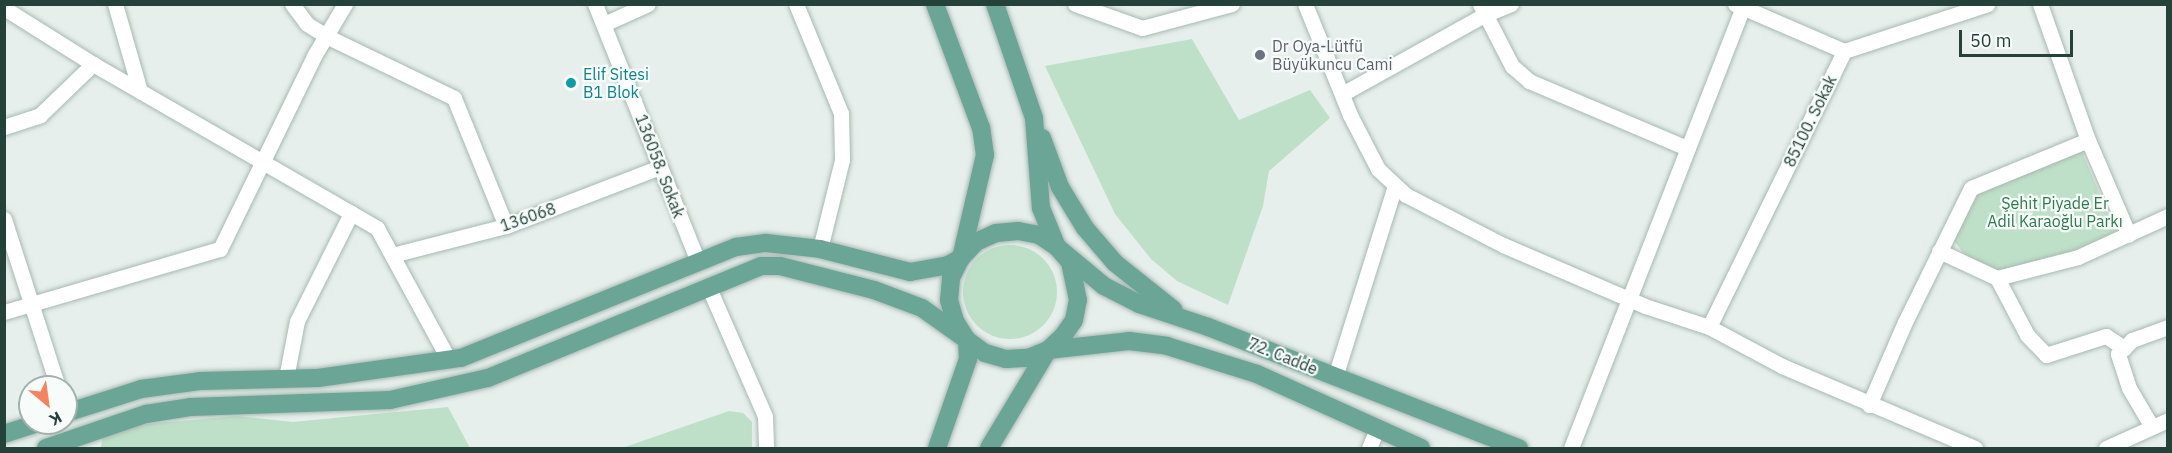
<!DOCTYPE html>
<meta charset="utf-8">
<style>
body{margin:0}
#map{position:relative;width:2172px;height:453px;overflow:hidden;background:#e6efeb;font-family:"IBM Plex Sans",sans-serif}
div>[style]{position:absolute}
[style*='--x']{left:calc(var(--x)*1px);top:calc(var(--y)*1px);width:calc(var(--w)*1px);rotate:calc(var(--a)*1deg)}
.green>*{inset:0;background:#bfe0c8}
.round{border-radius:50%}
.roads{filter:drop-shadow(0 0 2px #a8b8b2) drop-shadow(0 0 2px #a8b8b2)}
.minor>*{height:15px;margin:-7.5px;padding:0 7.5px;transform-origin:7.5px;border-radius:7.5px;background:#fff}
.major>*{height:18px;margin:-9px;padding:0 9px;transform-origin:9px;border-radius:9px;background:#6aa596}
.dots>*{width:16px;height:16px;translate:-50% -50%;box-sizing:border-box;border:3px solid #f7fbf9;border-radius:50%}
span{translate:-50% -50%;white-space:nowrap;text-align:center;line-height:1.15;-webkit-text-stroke:4.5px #f7fbf9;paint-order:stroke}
.worship-label{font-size:16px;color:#5b616d}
.left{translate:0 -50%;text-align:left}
.culture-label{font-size:16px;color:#0d838f}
.street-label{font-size:16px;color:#24423a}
.park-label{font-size:16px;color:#2d7a4b}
.frame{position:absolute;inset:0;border:6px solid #24423a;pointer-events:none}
.north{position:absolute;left:18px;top:375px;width:60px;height:60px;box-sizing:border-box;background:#f7fbf9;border:2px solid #a3b1ad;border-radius:50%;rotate:151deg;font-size:16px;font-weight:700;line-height:24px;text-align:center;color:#24423a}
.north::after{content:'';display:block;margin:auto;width:21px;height:27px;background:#f4845f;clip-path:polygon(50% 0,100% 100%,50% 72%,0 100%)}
.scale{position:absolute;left:1959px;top:30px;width:114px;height:27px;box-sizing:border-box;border:3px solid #24423a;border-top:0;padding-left:8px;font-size:18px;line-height:21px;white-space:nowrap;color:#24423a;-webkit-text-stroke:4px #f7fbf9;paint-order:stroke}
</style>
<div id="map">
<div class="green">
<div style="clip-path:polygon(1192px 39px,1239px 120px,1310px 90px,1330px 118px,1269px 171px,1263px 206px,1228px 305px,1177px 281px,1151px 259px,1115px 214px,1045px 66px)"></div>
<div style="clip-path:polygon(2076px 152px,2082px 152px,2116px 233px,2018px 276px,1973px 265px,1954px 241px,1974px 196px)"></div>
<div class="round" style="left:963px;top:245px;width:94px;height:94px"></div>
<div style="clip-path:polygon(448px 407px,470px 448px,101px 447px,103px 436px,146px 424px,237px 416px,293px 422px)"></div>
<div style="clip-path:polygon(729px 411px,743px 413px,752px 422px,752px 448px,622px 448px)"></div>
</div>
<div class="roads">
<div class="minor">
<div style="--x:115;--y:4;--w:91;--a:74"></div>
<div style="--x:292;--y:4;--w:25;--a:53"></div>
<div style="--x:307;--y:24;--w:22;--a:32"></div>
<div style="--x:326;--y:36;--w:142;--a:25.8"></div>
<div style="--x:454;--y:98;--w:138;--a:67.9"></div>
<div style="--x:595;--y:4;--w:277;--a:68.2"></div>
<div style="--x:796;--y:4;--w:118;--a:67.6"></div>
<div style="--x:841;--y:113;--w:47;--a:88.8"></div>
<div style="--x:842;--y:160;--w:92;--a:103.9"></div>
<div style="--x:1075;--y:4;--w:71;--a:19.7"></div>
<div style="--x:1142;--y:28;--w:93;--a:-14.9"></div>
<div style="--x:1305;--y:4;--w:120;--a:67.9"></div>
<div style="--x:1350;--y:115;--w:61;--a:62.6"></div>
<div style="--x:1378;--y:169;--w:38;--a:43"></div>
<div style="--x:1406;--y:195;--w:109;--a:27.3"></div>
<div style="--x:1503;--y:245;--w:155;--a:23.2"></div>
<div style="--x:1645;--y:306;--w:67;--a:18.2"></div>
<div style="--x:1709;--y:327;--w:83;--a:28.1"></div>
<div style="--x:1782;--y:366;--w:210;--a:23"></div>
<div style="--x:1480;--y:4;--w:70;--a:62.7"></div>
<div style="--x:1512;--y:66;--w:23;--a:41"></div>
<div style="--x:1529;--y:81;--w:172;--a:23"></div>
<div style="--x:1735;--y:4;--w:119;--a:23.3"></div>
<div style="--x:2040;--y:4;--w:144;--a:70.6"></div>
<div style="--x:2088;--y:140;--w:103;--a:66.7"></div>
<div style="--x:4;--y:8;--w:105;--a:32.2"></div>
<div style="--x:93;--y:64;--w:328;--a:30"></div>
<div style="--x:377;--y:228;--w:150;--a:61.4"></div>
<div style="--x:604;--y:24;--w:48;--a:-24.4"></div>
<div style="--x:1342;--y:94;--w:162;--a:-29.1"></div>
<div style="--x:1484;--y:15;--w:29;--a:-22"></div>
<div style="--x:4;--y:127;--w:38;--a:-18"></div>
<div style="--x:40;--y:115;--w:74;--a:-43.9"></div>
<div style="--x:4;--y:219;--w:176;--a:72.2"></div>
<div style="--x:1939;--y:251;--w:64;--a:25"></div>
<div style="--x:1997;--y:278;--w:84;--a:-14.5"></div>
<div style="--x:2078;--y:257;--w:99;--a:-24.5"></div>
<div style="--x:392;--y:255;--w:118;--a:-14.3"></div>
<div style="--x:506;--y:226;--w:165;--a:-21"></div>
<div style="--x:1997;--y:278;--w:64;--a:62.2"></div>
<div style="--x:2027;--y:335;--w:28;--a:46"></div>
<div style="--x:2046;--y:355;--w:63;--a:-17.6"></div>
<div style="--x:2106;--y:336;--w:22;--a:34"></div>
<div style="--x:709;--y:288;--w:140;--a:66.4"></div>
<div style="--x:765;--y:416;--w:32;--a:88"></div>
<div style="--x:4;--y:312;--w:225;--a:-16.3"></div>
<div style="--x:220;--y:249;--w:215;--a:-64"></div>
<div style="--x:314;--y:56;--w:61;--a:-59.2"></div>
<div style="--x:1709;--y:327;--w:307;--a:-63.9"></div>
<div style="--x:1844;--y:51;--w:151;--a:-18.1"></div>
<div style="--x:1335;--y:377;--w:201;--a:-72.6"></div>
<div style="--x:286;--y:378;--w:58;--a:-79.1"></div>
<div style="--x:297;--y:321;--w:121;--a:-63.4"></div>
<div style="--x:1869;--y:405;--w:90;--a:-66.6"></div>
<div style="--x:1905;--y:322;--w:149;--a:-63.8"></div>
<div style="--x:1971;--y:188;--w:126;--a:-22.3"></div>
<div style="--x:2152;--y:427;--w:45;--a:-120.5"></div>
<div style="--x:2129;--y:388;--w:36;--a:-108"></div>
<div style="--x:2118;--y:354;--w:20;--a:-45"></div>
<div style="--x:2132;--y:340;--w:38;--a:-20"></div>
<div style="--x:1369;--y:448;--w:21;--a:-67"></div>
<div style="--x:1571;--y:448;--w:477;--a:-68.7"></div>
<div style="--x:2106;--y:448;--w:68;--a:-24.3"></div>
</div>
<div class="major">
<div style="--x:995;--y:4;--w:120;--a:71.1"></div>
<div style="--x:1034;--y:118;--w:90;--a:85.6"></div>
<div style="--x:1041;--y:208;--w:42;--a:67.7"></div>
<div style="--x:1057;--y:247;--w:61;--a:39.7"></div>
<div style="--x:1104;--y:286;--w:39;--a:27"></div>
<div style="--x:1139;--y:304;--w:73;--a:18.4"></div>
<div style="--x:1208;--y:327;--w:334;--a:21.3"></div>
<div style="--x:1042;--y:138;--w:52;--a:69.8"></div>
<div style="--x:1060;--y:187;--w:48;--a:58.6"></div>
<div style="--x:1085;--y:228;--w:46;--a:49.4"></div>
<div style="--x:1115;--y:263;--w:75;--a:38.5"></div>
<div style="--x:66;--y:413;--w:79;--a:-17.7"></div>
<div style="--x:141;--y:389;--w:61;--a:-7.6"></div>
<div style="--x:201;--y:381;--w:117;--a:-1.5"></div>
<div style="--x:318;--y:378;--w:144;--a:-8"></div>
<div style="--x:461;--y:358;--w:297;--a:-22"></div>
<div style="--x:736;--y:247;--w:30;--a:-8"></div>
<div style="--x:766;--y:243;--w:54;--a:6.3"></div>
<div style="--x:820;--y:249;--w:93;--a:14.3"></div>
<div style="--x:910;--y:272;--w:39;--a:-10"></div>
<div style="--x:948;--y:265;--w:15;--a:-28"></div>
<div style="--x:961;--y:258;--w:106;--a:-76.9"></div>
<div style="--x:985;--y:155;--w:27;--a:-98"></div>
<div style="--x:981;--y:128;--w:132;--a:-110.4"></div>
<div style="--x:4;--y:434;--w:35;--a:-18"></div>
<div style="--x:46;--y:448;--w:106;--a:-18.8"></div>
<div style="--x:146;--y:414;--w:46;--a:-8.8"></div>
<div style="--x:191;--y:407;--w:199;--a:-2"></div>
<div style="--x:390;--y:400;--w:100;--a:-12.7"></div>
<div style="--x:488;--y:378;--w:295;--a:-22.3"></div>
<div style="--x:761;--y:266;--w:19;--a:0"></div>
<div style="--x:780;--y:266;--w:97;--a:14.3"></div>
<div style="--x:874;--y:290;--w:51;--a:20.6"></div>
<div style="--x:922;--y:308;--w:55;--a:35.4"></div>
<div style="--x:967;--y:340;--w:22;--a:36"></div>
<div style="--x:985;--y:353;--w:22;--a:16"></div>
<div style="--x:1006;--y:359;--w:22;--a:-3"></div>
<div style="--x:1028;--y:358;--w:22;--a:-22"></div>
<div style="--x:1048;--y:350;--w:21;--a:-43"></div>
<div style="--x:1063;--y:336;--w:19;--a:-55"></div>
<div style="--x:1074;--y:320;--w:20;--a:-79"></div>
<div style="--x:1078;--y:300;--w:39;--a:-102"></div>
<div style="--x:1070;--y:262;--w:20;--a:-131"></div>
<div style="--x:1057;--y:247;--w:22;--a:-146"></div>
<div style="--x:1039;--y:235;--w:21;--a:-169"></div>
<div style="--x:1018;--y:231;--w:22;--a:175"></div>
<div style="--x:996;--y:233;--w:22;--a:156"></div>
<div style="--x:976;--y:242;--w:22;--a:133"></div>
<div style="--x:961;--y:258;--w:22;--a:117"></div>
<div style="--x:951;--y:278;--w:22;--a:95"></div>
<div style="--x:949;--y:300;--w:22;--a:74"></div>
<div style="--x:955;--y:321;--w:22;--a:58"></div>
<div style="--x:967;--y:340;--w:19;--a:87"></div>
<div style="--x:968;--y:359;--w:94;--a:109.2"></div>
<div style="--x:989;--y:448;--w:114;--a:-59"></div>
<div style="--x:1048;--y:350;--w:81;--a:-6.3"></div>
<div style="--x:1129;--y:341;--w:38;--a:7"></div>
<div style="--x:1167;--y:346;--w:94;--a:17.3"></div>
<div style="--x:1257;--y:374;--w:180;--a:24.3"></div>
</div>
</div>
<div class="dots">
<div style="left:1260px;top:55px;background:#6b7280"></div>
<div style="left:571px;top:83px;background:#0f9aa8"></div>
</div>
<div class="worship-label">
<span class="left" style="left:1272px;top:55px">Dr Oya-Lütfü<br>Büyükuncu Cami</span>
</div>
<div class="culture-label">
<span class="left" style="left:583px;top:83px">Elif Sitesi<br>B1 Blok</span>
</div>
<div class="street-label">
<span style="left:1810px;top:121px;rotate:-64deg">85100. Sokak</span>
<span style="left:660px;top:166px;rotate:69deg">136058. Sokak</span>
<span style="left:528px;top:217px;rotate:-19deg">136068</span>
<span style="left:1283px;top:356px;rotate:22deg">72. Cadde</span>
</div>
<div class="park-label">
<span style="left:2055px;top:212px">Şehit Piyade Er<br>Adil Karaoğlu Parkı</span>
</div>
<div class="frame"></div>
<div class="north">K</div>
<div class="scale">50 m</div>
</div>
